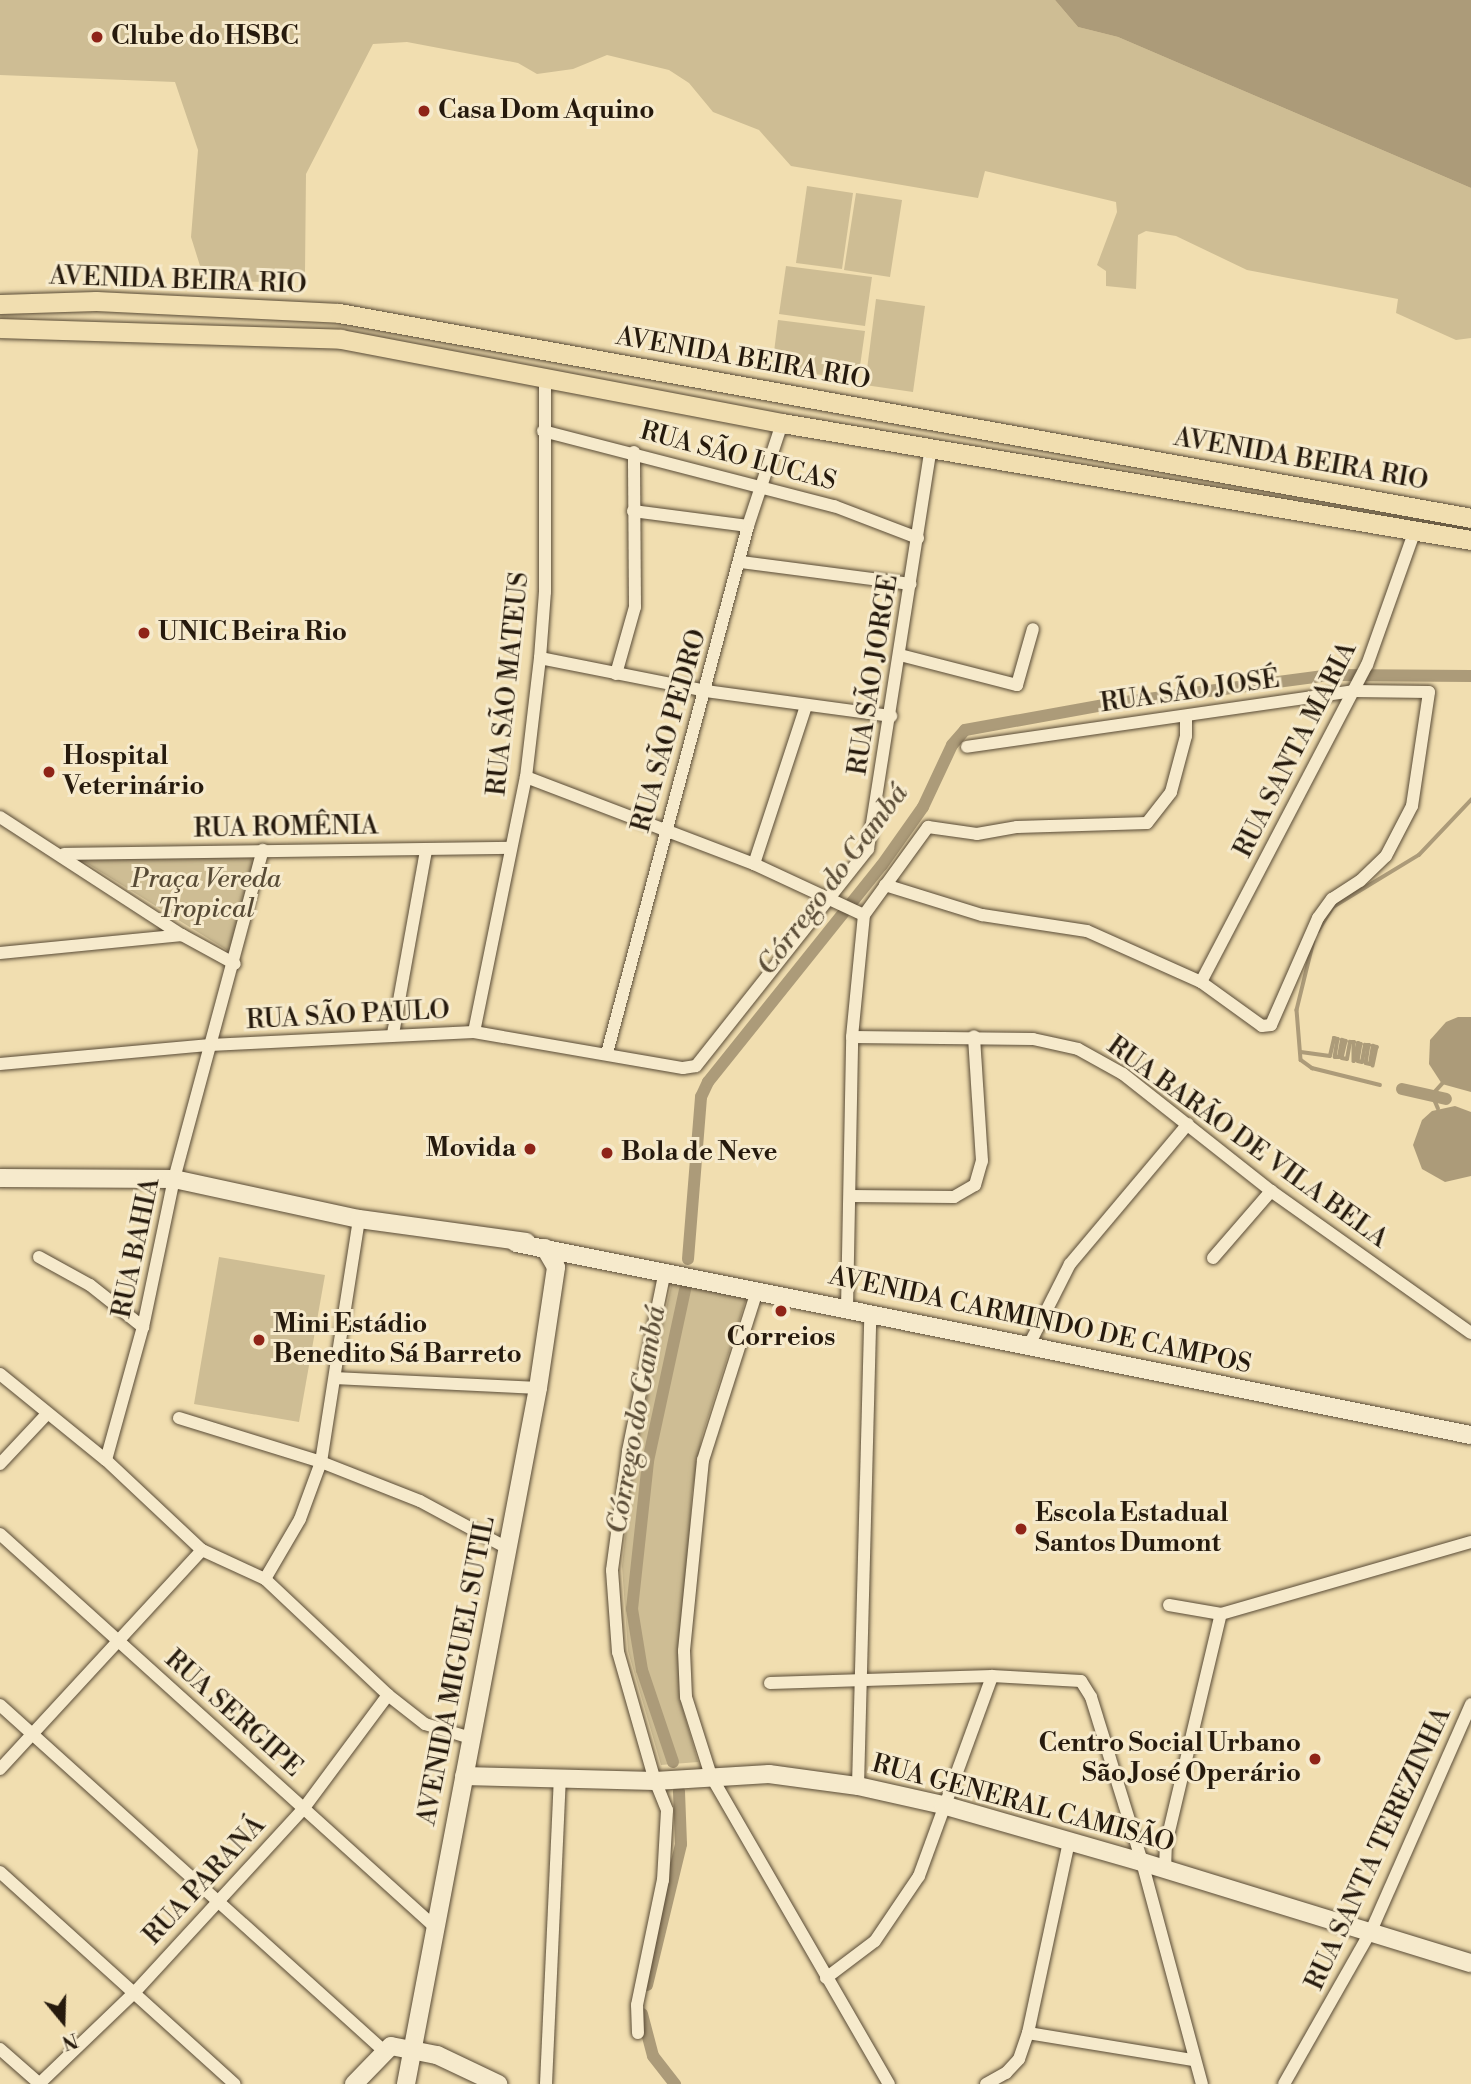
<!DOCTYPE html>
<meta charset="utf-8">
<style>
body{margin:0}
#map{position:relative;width:1471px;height:2084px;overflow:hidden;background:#f1deb0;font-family:"Libre Bodoni",serif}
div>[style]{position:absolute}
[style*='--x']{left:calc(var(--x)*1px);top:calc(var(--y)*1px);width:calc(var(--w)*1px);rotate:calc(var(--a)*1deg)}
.green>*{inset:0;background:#cebd94}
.water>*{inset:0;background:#ac9b79}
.stream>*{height:3.5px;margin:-1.75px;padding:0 1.75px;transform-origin:1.75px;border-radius:1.75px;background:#ac9b79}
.canal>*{height:12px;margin:-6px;padding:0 6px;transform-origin:6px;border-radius:6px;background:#ac9b79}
.roads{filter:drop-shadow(0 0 2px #594b36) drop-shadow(0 0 2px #594b36)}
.street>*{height:12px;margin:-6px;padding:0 6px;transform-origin:6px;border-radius:6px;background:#f6eacc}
.secondary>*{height:18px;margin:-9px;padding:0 9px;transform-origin:9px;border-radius:9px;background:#f6eacc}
.primary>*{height:19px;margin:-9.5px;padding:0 9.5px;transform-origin:9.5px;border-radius:9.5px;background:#f1deb0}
.dots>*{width:19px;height:19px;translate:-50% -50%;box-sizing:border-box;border:4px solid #f6eacc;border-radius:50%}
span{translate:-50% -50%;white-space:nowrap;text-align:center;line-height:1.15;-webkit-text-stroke:6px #f6eacc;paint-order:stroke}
.poi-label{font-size:26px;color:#261a0d;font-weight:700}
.left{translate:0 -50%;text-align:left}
.right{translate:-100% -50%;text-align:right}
.street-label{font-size:26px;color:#261a0d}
.park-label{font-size:26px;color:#584b36;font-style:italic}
.water-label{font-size:28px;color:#5c4e38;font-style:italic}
.north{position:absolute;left:28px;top:1986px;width:70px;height:70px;-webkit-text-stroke:5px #f6eacc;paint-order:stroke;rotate:161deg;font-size:19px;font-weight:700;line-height:28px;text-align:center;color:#261a0d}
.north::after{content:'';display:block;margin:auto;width:24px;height:32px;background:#261a0d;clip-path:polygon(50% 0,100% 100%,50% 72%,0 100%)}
</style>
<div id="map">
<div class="green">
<div style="clip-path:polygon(0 0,1055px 0,1078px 27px,1118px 37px,1471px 188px,1471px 338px,1456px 340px,1396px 313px,1398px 299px,1247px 270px,1176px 236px,1146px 231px,1138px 235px,1136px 289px,1106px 286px,1106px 271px,1097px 265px,1117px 212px,1116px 202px,985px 171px,978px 198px,791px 166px,759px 130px,713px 112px,689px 83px,669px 70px,607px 55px,573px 69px,537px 74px,518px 63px,407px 42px,373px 44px,306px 174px,305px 272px,279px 282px,211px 281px,201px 269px,191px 237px,198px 150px,175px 82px,0 75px)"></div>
<div style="clip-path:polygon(807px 186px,853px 193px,842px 269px,796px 263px)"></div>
<div style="clip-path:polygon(856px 193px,902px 200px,890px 277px,844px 270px)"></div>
<div style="clip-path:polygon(786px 266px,872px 277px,865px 326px,779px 314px)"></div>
<div style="clip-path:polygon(876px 299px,925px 306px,913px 392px,865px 385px)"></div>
<div style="clip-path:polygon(778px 320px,865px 331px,858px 380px,772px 368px)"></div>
<div style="clip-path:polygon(250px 856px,254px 864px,230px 952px,80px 859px)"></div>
<div style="clip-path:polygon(219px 1257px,325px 1275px,299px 1422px,194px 1404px)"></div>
<div style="clip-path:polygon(673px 1277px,747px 1296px,702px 1436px,692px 1493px,680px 1699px,698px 1762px,661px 1765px,628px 1651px,622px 1566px,634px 1455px)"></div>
</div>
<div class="water">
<div style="clip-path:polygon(1055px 0,1471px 0,1471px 188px,1118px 37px,1078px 27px)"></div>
<div style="clip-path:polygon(1458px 1017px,1471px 1017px,1471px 1092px,1442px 1084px,1429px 1064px,1430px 1040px,1446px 1022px)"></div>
<div style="clip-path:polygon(1455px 1106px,1471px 1112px,1471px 1176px,1445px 1182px,1422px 1169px,1413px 1145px,1422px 1120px,1432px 1111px)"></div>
</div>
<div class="stream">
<div style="--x:1318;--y:931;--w:28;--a:-58"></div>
<div style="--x:1333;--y:907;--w:100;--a:-31.2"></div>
<div style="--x:1419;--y:855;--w:76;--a:-46.6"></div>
<div style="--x:1314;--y:941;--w:71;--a:103.8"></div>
<div style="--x:1297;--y:1010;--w:50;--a:85.4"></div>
<div style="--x:1301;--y:1060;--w:14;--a:36"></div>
<div style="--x:1312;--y:1068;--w:70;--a:14"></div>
<div style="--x:1301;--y:1052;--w:29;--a:8"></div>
<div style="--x:1330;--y:1056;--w:18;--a:-77"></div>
<div style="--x:1334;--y:1038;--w:4;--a:14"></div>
<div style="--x:1338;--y:1039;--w:18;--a:99"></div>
<div style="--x:1335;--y:1057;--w:4;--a:0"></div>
<div style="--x:1339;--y:1057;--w:17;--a:-80"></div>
<div style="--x:1342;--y:1040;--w:4;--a:14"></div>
<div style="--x:1346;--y:1041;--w:17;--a:103"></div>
<div style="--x:1342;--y:1058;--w:5;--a:11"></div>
<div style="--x:1347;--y:1059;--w:17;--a:-80"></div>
<div style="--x:1350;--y:1042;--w:4;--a:0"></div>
<div style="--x:1354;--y:1042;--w:19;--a:90"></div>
<div style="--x:1354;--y:1061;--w:18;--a:-77"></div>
<div style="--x:1358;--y:1043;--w:3;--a:18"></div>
<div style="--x:1361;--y:1044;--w:17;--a:100"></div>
<div style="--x:1358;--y:1061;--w:4;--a:14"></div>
<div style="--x:1362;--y:1062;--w:17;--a:-80"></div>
<div style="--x:1365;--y:1045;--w:4;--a:0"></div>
<div style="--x:1369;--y:1045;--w:18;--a:99"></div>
<div style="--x:1366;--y:1063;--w:4;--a:14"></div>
<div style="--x:1370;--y:1064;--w:18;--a:-81"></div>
<div style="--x:1373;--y:1046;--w:4;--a:14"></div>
<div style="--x:1377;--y:1047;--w:19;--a:102"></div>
<div style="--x:1438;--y:1109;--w:15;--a:-113"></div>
<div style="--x:1432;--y:1095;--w:15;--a:-48"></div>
</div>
<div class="canal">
<div style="--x:1402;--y:1089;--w:45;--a:12.8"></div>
<div style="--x:688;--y:1259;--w:163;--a:-85.4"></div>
<div style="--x:701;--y:1097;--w:17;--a:-65"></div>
<div style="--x:708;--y:1082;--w:278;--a:-51.3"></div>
<div style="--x:882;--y:865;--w:71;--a:-54.7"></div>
<div style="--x:923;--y:807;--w:68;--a:-64.9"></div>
<div style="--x:952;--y:745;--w:20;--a:-49"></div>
<div style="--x:965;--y:730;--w:147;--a:-10.2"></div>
<div style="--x:1110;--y:704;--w:223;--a:-7.5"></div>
<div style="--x:1331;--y:675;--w:140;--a:0.4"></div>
<div style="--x:673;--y:1762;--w:97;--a:-108.6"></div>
<div style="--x:642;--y:1670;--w:62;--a:-99.3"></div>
<div style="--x:632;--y:1609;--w:149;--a:-83.8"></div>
<div style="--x:648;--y:1461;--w:175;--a:-77.8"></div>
<div style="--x:647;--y:1985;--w:145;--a:-76.4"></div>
<div style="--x:681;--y:1844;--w:53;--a:-92.2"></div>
<div style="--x:642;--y:2014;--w:43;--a:75.3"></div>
<div style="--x:653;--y:2056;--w:36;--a:52"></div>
</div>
<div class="roads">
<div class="street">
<div style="--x:543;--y:431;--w:301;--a:14.5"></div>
<div style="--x:834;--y:506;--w:90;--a:20.9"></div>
<div style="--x:633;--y:511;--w:116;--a:7.4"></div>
<div style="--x:741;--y:562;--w:171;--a:7.4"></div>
<div style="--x:900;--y:655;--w:121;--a:14.4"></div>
<div style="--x:1017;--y:685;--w:58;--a:-74.1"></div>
<div style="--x:540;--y:658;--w:169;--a:11.2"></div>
<div style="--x:706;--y:691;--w:187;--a:7.7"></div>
<div style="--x:616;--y:674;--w:70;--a:-74.2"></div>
<div style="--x:635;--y:607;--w:155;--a:-90.4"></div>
<div style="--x:526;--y:777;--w:244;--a:20.9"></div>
<div style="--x:754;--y:864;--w:121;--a:24.9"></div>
<div style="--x:0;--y:817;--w:217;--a:33"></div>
<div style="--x:182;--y:935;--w:60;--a:28.7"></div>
<div style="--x:64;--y:854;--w:445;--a:-0.8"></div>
<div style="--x:754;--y:864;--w:166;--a:-71.8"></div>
<div style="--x:885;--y:885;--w:102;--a:17.2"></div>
<div style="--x:982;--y:915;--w:106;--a:8.7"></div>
<div style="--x:1087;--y:931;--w:125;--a:24.1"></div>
<div style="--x:1201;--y:982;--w:75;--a:35.8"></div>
<div style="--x:1262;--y:1026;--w:9;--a:-6"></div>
<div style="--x:1271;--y:1025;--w:117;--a:-66.3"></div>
<div style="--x:1318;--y:918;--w:24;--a:-54"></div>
<div style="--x:1332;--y:899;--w:33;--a:-33"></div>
<div style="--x:1360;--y:881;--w:36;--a:-44"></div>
<div style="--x:1386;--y:856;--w:56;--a:-62.5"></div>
<div style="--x:1412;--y:806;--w:115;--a:-81.5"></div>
<div style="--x:1429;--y:692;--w:75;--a:-179.2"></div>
<div style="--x:1354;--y:691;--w:391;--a:171.8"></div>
<div style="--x:0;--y:953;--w:183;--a:-5.6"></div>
<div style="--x:1201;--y:982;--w:358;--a:-62.4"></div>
<div style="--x:1367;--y:665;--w:143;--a:-70.4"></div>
<div style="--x:474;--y:1032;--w:260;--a:-78.5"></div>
<div style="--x:526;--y:777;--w:120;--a:-83.3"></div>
<div style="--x:540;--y:658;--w:66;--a:-85.7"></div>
<div style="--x:545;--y:592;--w:213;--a:-90"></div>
<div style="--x:393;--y:1034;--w:187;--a:-79.8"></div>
<div style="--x:852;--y:1037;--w:181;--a:0.6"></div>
<div style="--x:1033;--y:1039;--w:46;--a:12.5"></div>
<div style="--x:1078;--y:1049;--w:51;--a:29.1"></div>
<div style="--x:1123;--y:1074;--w:189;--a:38.3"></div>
<div style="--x:1271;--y:1191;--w:245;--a:35.4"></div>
<div style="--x:607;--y:1053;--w:546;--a:-75.02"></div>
<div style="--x:748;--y:526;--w:108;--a:-71.7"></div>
<div style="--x:0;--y:1064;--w:211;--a:-5.2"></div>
<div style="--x:210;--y:1045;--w:264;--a:-2.8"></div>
<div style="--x:474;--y:1032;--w:212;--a:9.8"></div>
<div style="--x:683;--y:1068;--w:13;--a:-9"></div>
<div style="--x:696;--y:1066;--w:277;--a:-51.6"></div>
<div style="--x:868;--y:849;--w:406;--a:-81.1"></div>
<div style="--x:850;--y:1196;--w:104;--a:0.6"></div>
<div style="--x:954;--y:1197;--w:24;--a:-30"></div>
<div style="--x:975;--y:1185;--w:25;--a:-74"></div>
<div style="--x:982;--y:1161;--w:125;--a:-93.7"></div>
<div style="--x:39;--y:1257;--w:58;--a:28.8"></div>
<div style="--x:90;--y:1285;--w:68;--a:38.4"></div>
<div style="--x:1213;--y:1258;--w:89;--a:-49.1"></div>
<div style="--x:757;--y:1291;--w:177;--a:107.7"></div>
<div style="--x:703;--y:1460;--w:192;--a:95.7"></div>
<div style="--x:684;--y:1651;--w:46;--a:87.5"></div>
<div style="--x:686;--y:1697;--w:83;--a:72.4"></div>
<div style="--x:711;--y:1776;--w:356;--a:60"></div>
<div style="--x:847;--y:1308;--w:271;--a:-88.9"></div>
<div style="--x:852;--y:1037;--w:123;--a:-84.4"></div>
<div style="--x:864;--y:915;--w:109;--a:-54"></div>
<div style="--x:928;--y:827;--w:49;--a:8.1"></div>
<div style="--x:977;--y:834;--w:41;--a:-9.9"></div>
<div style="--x:1017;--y:827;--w:130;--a:-1.8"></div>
<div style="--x:1147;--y:823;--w:39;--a:-52"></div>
<div style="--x:1171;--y:792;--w:58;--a:-75"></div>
<div style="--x:1186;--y:736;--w:19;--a:-90"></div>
<div style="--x:1028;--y:1347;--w:93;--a:-63.2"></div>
<div style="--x:1070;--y:1264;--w:183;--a:-49.9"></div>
<div style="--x:0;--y:1374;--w:136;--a:39.1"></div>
<div style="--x:106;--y:1460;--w:132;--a:43.2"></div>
<div style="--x:202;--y:1550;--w:69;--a:24.7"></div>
<div style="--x:265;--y:1579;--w:169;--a:43.3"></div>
<div style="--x:388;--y:1695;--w:47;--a:38.1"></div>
<div style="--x:425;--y:1724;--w:51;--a:17"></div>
<div style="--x:335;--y:1378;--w:203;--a:2.8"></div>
<div style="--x:179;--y:1418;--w:149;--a:17.2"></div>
<div style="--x:321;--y:1462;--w:106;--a:21.5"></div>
<div style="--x:420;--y:1501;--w:99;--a:28.4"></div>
<div style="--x:106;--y:1460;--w:138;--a:-74.5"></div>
<div style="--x:143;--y:1327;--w:151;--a:-78.2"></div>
<div style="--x:174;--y:1179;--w:341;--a:-74.9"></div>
<div style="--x:0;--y:1464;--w:67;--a:-46.8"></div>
<div style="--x:0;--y:1534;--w:588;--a:42.1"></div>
<div style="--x:265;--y:1579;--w:69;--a:-59.7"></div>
<div style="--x:300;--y:1519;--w:61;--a:-69.8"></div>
<div style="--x:321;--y:1462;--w:246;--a:-81.1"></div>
<div style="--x:1169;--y:1605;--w:53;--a:9.8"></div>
<div style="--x:1221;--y:1614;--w:260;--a:-16.1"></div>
<div style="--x:770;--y:1683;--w:222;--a:-1.8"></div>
<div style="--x:992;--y:1676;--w:89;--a:3.2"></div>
<div style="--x:1081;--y:1681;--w:19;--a:58"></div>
<div style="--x:1091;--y:1697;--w:173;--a:72.8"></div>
<div style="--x:1142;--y:1862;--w:230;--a:74.9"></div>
<div style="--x:0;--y:1705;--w:515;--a:42.01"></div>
<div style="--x:0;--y:1769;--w:298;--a:-47.3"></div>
<div style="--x:858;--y:1786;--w:471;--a:-88.5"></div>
<div style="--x:1165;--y:1870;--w:26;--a:-88"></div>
<div style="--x:1166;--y:1844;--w:236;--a:-76.6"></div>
<div style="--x:0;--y:1872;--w:316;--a:42.1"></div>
<div style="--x:826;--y:1978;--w:61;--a:-37.1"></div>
<div style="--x:875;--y:1941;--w:78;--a:-55.9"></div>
<div style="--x:919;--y:1876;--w:213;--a:-69.9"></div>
<div style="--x:638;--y:2033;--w:28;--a:-92"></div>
<div style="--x:637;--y:2005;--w:128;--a:-78.3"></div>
<div style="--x:663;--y:1880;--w:70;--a:-86.7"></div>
<div style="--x:667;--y:1810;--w:31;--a:-112"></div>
<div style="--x:655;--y:1781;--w:134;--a:-106"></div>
<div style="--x:618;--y:1652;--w:82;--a:-94.2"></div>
<div style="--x:612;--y:1570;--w:120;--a:-82.3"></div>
<div style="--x:628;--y:1451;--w:184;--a:-78.4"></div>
<div style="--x:1028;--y:2033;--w:196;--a:-77.9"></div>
<div style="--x:0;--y:2049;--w:53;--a:41.2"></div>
<div style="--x:39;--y:2084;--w:132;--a:-43.8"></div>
<div style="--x:134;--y:1993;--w:251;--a:-47.4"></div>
<div style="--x:304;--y:1808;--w:141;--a:-53.4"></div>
<div style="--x:546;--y:2084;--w:306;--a:-87.4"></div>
<div style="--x:986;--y:2084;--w:23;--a:-29"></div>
<div style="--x:1006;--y:2073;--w:19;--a:-47"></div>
<div style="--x:1019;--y:2059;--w:28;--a:-71"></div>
<div style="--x:1028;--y:2033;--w:166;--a:9.3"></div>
<div style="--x:1284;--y:2084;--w:176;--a:-60.4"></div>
<div style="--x:1371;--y:1931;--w:248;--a:-66.2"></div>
</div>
<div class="secondary">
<div style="--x:0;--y:1178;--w:174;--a:0.3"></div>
<div style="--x:174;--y:1179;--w:189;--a:12.2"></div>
<div style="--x:359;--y:1219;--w:169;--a:7.8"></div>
<div style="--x:516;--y:1243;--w:974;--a:11.37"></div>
<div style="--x:464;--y:1776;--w:191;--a:1.5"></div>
<div style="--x:655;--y:1781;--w:114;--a:-3.5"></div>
<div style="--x:769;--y:1774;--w:90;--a:7.7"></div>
<div style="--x:858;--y:1786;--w:87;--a:12.6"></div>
<div style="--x:943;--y:1805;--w:207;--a:16"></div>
<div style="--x:1142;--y:1862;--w:344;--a:17.1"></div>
<div style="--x:354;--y:2084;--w:53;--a:-45.8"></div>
<div style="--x:391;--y:2046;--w:47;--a:11.1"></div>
<div style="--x:437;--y:2055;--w:68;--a:25.4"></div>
<div style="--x:406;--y:2084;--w:708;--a:-79.26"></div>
<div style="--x:538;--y:1388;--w:122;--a:-81.5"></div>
<div style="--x:556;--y:1267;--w:22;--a:-120"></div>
</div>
<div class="primary">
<div style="--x:0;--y:304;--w:96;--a:-1.8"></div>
<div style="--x:96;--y:301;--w:243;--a:2.8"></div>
<div style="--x:339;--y:313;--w:1150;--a:10.26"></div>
<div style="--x:0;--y:328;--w:341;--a:1.8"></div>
<div style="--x:341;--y:339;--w:449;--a:10.8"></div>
<div style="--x:782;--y:423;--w:699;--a:9.64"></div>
</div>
</div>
<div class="dots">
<div style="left:97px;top:37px;background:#8f2418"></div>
<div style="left:424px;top:111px;background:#8f2418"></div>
<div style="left:144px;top:633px;background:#8f2418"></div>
<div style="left:49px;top:772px;background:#8f2418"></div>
<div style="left:530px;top:1149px;background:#8f2418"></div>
<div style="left:607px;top:1153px;background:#8f2418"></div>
<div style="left:781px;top:1311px;background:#8f2418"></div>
<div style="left:259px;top:1340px;background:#8f2418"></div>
<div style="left:1021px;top:1529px;background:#8f2418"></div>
<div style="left:1315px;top:1759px;background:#8f2418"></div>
</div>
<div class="poi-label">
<span class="left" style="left:111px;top:37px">Clube do HSBC</span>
<span class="left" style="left:438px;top:111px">Casa Dom Aquino</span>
<span class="left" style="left:158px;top:633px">UNIC Beira Rio</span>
<span class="left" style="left:63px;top:772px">Hospital<br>Veterinário</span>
<span class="right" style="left:516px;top:1149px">Movida</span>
<span class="left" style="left:621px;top:1153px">Bola de Neve</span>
<span class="left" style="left:273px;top:1340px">Mini Estádio<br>Benedito Sá Barreto</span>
<span style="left:781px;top:1338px">Correios</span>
<span class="left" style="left:1035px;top:1529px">Escola Estadual<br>Santos Dumont</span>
<span class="right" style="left:1301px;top:1759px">Centro Social Urbano<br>São José Operário</span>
</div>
<div class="street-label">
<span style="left:178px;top:281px;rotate:2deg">AVENIDA BEIRA RIO</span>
<span style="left:743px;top:359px;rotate:10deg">AVENIDA BEIRA RIO</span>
<span style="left:738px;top:457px;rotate:15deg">RUA SÃO LUCAS</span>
<span style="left:1301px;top:460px;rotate:10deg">AVENIDA BEIRA RIO</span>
<span style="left:874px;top:675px;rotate:-81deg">RUA SÃO JORGE</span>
<span style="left:509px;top:684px;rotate:-84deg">RUA SÃO MATEUS</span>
<span style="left:1190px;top:692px;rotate:-8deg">RUA SÃO JOSÉ</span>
<span style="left:670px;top:731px;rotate:-74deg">RUA SÃO PEDRO</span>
<span style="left:1296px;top:750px;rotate:-63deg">RUA SANTA MARIA</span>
<span style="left:286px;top:828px;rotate:-1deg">RUA ROMÊNIA</span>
<span style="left:348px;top:1016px;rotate:-3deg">RUA SÃO PAULO</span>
<span style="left:1247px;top:1143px;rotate:36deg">RUA BARÃO DE VILA BELA</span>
<span style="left:137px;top:1248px;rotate:-78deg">RUA BAHIA</span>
<span style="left:1040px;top:1321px;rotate:12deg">AVENIDA CARMINDO DE CAMPOS</span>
<span style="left:457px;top:1671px;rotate:-79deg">AVENIDA MIGUEL SUTIL</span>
<span style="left:233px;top:1714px;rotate:42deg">RUA SERGIPE</span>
<span style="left:1023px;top:1804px;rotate:15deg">RUA GENERAL CAMISÃO</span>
<span style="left:1379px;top:1849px;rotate:-65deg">RUA SANTA TEREZINHA</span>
<span style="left:205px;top:1881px;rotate:-47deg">RUA PARANÁ</span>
</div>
<div class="park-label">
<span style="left:206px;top:895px">Praça Vereda<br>Tropical</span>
</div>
<div class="water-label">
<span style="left:833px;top:880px;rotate:-53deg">Córrego do Gambá</span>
<span style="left:637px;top:1420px;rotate:-80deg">Córrego do Gambá</span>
</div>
<div class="north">N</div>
</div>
